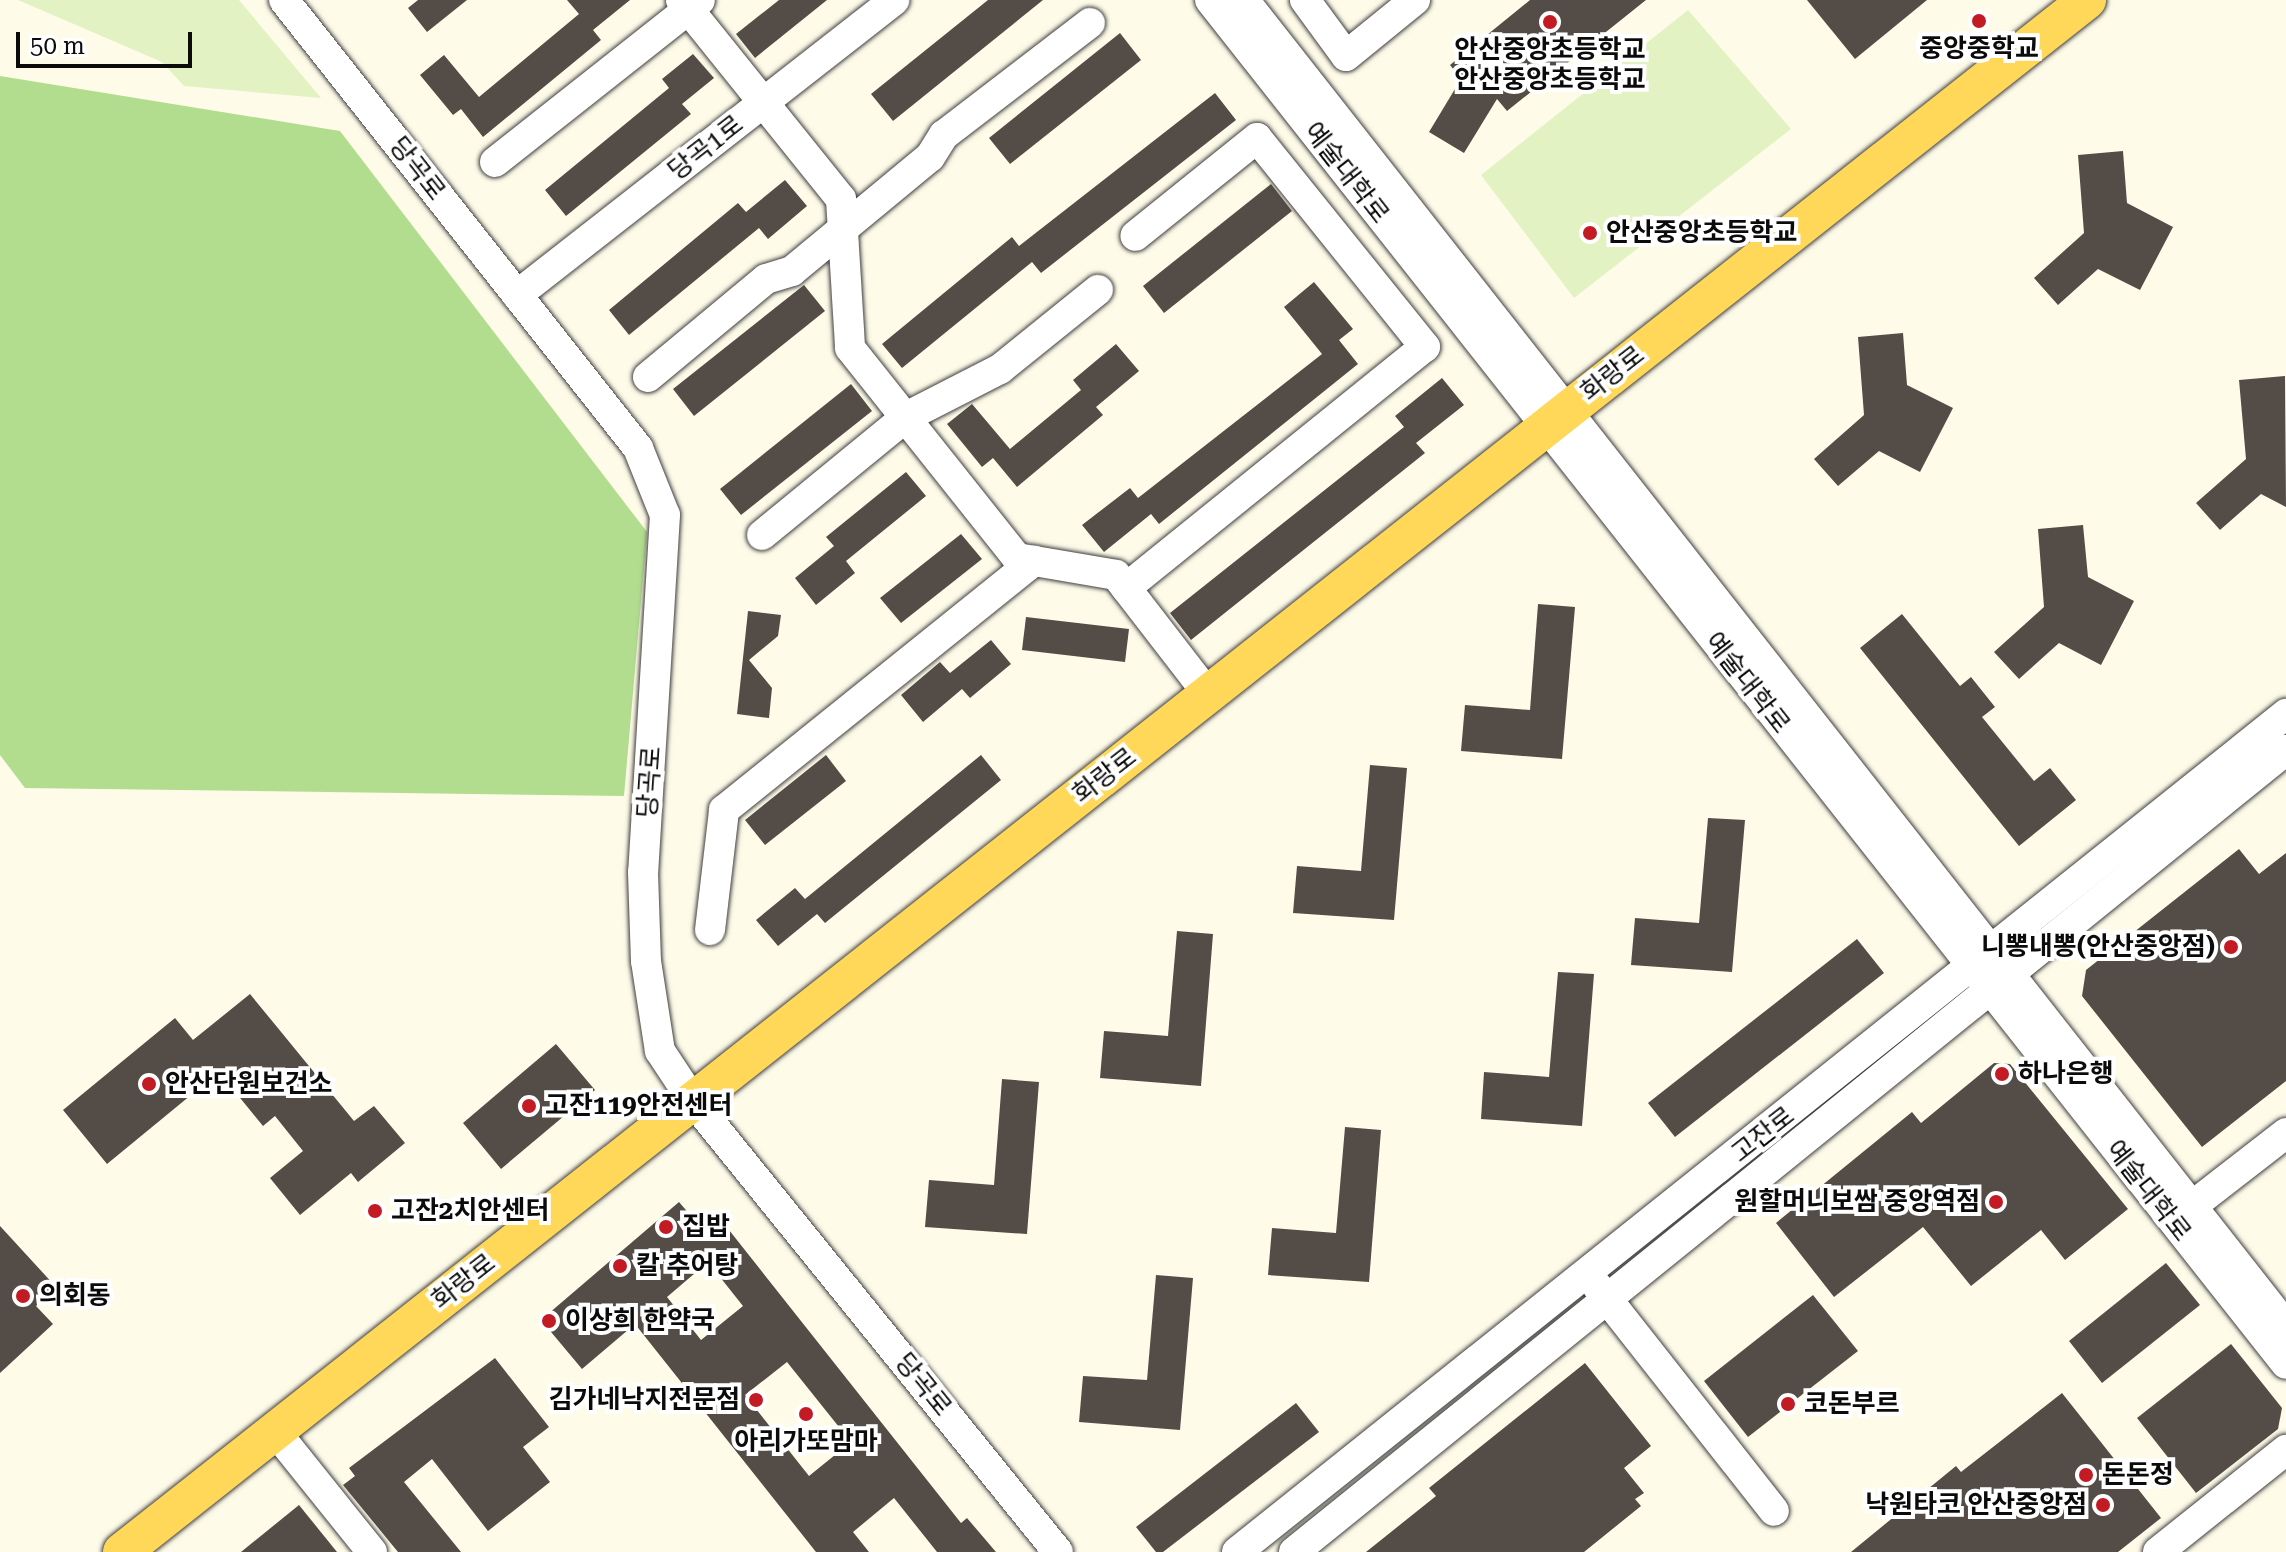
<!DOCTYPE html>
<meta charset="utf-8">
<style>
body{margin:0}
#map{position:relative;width:2286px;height:1552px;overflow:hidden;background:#fffbe9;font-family:"Roboto Serif","Noto Sans KR",serif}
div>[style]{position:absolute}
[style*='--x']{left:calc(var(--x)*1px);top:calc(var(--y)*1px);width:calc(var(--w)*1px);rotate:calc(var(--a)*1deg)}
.forest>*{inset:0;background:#b2dd8f}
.pitch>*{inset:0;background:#e2f2c3}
.building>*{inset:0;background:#544c47}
.roads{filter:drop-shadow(0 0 2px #3e3e3e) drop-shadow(0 0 2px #3e3e3e)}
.minor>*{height:30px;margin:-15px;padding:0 15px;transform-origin:15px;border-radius:15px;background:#fff}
.major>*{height:38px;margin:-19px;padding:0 19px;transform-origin:19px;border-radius:19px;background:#ffd759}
.dots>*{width:22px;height:22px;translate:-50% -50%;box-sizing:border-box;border:4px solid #fff;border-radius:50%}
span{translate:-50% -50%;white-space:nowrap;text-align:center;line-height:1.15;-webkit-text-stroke:8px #fff;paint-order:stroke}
.poi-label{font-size:26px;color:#0b0b0b;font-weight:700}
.left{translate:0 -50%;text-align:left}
.right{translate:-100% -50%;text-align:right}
.street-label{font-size:26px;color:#0b0b0b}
.scale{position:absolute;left:16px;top:32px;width:176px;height:36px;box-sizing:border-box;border:4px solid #0b0b0b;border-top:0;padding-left:10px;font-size:24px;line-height:28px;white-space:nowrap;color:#0b0b0b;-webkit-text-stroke:6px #fff;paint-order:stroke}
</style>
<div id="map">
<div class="forest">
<div style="clip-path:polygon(0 76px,340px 131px,647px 532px,624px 796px,25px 788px,0 755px)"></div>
</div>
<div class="pitch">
<div style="clip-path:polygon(18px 0,239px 0,321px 98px,184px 86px,162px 62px)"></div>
<div style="clip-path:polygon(1688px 10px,1791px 129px,1574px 298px,1481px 175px)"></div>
</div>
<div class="building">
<div style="clip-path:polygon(418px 0,467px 0,427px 32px,408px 8px)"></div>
<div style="clip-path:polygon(567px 0,630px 0,593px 30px,601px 40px,483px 137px,461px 109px,453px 115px,420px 75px,444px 55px,479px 97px,579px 14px)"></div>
<div style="clip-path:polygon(779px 0,827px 0,755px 58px,736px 34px)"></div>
<div style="clip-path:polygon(988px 0,1043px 0,893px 121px,871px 94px)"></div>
<div style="clip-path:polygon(1530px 0,1646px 0,1507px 111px,1497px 99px,1464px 153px,1429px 132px,1461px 79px,1450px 65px)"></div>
<div style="clip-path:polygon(1807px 0,1927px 0,1855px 59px)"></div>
<div style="clip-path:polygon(1120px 33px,1141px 60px,1010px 164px,989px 138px)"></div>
<div style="clip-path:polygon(693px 54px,714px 78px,682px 104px,691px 114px,566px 216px,545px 190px,669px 88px,662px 79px)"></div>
<div style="clip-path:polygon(1215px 93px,1236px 120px,1041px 273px,1032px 262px,902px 368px,882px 344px,1012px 237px,1019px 246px)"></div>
<div style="clip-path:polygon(2123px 151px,2127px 203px,2173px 227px,2140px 290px,2098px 269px,2058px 305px,2034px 278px,2084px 233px,2078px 155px)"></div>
<div style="clip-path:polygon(785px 180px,807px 206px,768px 239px,759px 228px,629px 335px,609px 310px,738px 203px,746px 212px)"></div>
<div style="clip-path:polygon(1271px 184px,1292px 211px,1164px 313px,1143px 286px)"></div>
<div style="clip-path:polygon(1314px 282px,1353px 329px,1339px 340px,1358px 364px,1159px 524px,1151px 514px,1104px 552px,1082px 525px,1130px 488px,1138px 498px,1322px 354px,1284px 307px)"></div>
<div style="clip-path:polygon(804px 285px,825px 311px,694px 416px,673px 389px)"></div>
<div style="clip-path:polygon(1903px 333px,1907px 385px,1953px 408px,1920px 472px,1879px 451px,1838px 486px,1814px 459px,1864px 415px,1858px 337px)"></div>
<div style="clip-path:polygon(1116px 344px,1139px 371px,1096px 407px,1103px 415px,1017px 487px,993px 458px,982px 467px,947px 424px,972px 404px,1010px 449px,1081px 390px,1073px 380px)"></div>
<div style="clip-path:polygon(2285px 376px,2286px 507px,2261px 494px,2220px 530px,2196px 503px,2246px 459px,2239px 380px)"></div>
<div style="clip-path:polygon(1442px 378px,1464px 405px,1416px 443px,1425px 453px,1191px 640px,1170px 613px,1404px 427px,1395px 416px)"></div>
<div style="clip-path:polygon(851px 384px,872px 411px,741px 515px,720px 489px)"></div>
<div style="clip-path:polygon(906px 472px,926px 496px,846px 561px,855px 573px,816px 605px,795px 578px,834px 546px,826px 537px)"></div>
<div style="clip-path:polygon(2083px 525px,2088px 577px,2134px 601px,2101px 665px,2059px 643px,2019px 679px,1994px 652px,2044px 607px,2038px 529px)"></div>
<div style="clip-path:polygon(961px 534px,982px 559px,901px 623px,880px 598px)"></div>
<div style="clip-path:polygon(1538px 604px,1575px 607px,1562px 759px,1461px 751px,1465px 705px,1530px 710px)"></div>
<div style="clip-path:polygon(748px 611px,781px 615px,778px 636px,749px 660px,772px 688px,769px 718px,737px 714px)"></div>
<div style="clip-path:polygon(1902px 614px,1960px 686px,1971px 677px,1995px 707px,1982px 717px,2034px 781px,2050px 768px,2076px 800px,2019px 846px,1860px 648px)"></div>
<div style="clip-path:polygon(1026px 617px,1129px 629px,1125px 662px,1022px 650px)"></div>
<div style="clip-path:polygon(991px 640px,1011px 664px,970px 698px,962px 689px,923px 722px,901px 695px,940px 662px,950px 673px)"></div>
<div style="clip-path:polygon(826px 755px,846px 781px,765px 845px,745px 820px)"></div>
<div style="clip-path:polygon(981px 755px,1001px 780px,825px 923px,817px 914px,778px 946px,756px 920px,795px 888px,805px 899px)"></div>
<div style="clip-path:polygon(1370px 765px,1407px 768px,1394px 920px,1293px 913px,1297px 866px,1361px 871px)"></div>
<div style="clip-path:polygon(1708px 818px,1745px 820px,1732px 972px,1631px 965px,1635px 918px,1699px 923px)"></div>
<div style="clip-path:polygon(2239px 849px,2259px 874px,2286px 853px,2286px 1081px,2202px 1147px,2082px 996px,2086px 970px)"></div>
<div style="clip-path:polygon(1177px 931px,1213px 934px,1201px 1086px,1100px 1078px,1104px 1031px,1168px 1036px)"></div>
<div style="clip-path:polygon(1857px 939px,1884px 973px,1675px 1137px,1648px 1103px)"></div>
<div style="clip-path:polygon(1558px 972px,1594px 974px,1582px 1126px,1481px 1119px,1484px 1072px,1549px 1077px)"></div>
<div style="clip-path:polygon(250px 994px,354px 1121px,374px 1106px,405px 1143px,358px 1182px,351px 1173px,300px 1215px,270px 1178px,303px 1151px,275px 1116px,263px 1126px,219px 1072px,107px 1164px,63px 1110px,175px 1018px,193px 1040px)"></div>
<div style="clip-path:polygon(556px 1044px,595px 1090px,501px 1169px,463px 1123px)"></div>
<div style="clip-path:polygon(1994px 1063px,2010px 1064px,2128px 1209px,2065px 1260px,2041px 1230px,1971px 1286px,1923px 1227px,1834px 1297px,1776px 1223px,1912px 1112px,1921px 1123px)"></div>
<div style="clip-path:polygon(1002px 1079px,1039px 1082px,1027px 1234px,925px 1227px,929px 1180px,994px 1185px)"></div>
<div style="clip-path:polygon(1345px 1127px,1381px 1130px,1369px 1282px,1268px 1275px,1272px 1228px,1336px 1233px)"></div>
<div style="clip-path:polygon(evenodd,679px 1202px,698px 1224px,714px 1211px,961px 1523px,967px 1518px,996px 1552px,937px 1552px,894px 1498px,853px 1532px,869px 1552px,816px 1552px,635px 1324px,582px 1369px,541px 1320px,679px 1202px,708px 1262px,743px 1306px,701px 1340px,667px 1297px,708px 1262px,679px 1202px,787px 1362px,851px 1442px,809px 1476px,745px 1395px,787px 1362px)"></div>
<div style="clip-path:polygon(0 1226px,56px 1287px,36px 1306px,53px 1324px,0 1373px)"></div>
<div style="clip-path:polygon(2166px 1263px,2200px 1305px,2102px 1383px,2069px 1341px)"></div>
<div style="clip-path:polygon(1156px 1275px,1193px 1278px,1180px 1430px,1079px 1422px,1083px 1376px,1147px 1380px)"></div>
<div style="clip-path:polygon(1813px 1295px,1858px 1351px,1748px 1437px,1704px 1381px)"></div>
<div style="clip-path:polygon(2231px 1344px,2282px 1408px,2278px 1429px,2196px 1493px,2137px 1418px)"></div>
<div style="clip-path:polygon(495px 1358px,549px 1427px,523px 1447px,550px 1482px,488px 1531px,432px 1459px,404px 1482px,461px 1552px,398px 1552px,343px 1485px,355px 1476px,349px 1468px)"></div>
<div style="clip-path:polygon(1585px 1363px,1651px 1446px,1624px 1468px,1644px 1493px,1635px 1499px,1641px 1506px,1584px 1552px,1366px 1552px,1436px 1496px,1429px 1488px)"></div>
<div style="clip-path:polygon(2062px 1393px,2161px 1518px,2118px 1552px,1851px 1552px,1956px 1466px,1961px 1472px)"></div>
<div style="clip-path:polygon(1296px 1403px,1319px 1432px,1163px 1552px,1156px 1552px,1136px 1527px)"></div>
<div style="clip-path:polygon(299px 1505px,337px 1552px,241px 1552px)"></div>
</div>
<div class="roads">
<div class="minor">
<div style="--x:284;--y:0;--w:571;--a:51.68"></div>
<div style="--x:638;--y:448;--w:72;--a:68.1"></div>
<div style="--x:665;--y:515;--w:358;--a:93.5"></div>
<div style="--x:643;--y:872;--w:89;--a:88.1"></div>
<div style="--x:646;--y:961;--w:91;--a:81.2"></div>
<div style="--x:660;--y:1051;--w:60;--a:56.6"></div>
<div style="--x:693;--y:1101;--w:580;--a:51.02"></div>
<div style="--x:681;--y:0;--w:255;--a:51.2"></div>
<div style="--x:841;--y:199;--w:149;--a:86.5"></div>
<div style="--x:850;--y:348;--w:268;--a:51.5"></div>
<div style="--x:1017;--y:558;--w:100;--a:9.7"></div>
<div style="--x:1116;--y:575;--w:150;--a:52.3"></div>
<div style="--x:1210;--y:0;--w:1737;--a:51.73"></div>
<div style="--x:1244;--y:0;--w:1686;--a:51.84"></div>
<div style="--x:1305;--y:0;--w:69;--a:53.8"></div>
<div style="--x:1346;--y:56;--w:89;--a:-39.1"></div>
<div style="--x:495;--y:162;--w:261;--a:-38.3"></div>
<div style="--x:517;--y:295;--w:479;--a:-38"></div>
<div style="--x:648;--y:377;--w:153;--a:-39.7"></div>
<div style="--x:766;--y:279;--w:27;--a:-17"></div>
<div style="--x:792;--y:271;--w:179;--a:-39.6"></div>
<div style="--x:930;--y:157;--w:26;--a:-58"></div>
<div style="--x:944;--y:135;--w:184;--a:-37.5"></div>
<div style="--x:762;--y:535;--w:186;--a:-39.3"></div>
<div style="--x:906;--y:417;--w:106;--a:-27.1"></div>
<div style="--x:1000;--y:369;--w:126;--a:-38.9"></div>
<div style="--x:1126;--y:588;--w:384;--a:-38.9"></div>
<div style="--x:1425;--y:347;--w:268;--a:-128.8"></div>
<div style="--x:1257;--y:138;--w:156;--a:141.2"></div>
<div style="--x:710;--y:930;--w:121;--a:-83.3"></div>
<div style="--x:724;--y:810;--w:398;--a:-38.8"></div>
<div style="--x:2192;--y:1206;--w:119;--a:-37.8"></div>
<div style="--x:1597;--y:1286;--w:286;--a:51.8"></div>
<div style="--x:275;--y:1431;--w:155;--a:51.3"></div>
<div style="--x:1237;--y:1552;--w:1343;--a:-38.62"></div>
<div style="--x:1294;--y:1552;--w:1276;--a:-38.95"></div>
<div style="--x:2158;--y:1552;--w:164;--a:-38.6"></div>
</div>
<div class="major">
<div style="--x:122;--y:1552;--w:2504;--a:-38.3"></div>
</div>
</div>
<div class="dots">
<div style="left:1979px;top:21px;background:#c31b23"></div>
<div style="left:1550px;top:22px;background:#c31b23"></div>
<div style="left:1590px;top:233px;background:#c31b23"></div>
<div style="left:2231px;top:947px;background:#c31b23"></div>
<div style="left:2002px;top:1074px;background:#c31b23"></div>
<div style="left:149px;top:1084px;background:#c31b23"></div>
<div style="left:529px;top:1106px;background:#c31b23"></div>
<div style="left:1996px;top:1202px;background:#c31b23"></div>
<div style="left:375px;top:1211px;background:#c31b23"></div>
<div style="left:666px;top:1227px;background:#c31b23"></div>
<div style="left:620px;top:1266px;background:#c31b23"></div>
<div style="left:23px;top:1296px;background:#c31b23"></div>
<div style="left:549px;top:1321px;background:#c31b23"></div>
<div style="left:756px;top:1400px;background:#c31b23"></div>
<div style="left:1788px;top:1404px;background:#c31b23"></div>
<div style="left:806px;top:1414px;background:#c31b23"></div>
<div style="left:2086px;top:1475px;background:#c31b23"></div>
<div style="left:2103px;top:1505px;background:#c31b23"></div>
</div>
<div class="poi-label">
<span style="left:1979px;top:49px">중앙중학교</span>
<span style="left:1550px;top:65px">안산중앙초등학교<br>안산중앙초등학교</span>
<span class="left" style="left:1606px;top:233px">안산중앙초등학교</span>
<span class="right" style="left:2215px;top:947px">니뽕내뽕(안산중앙점)</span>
<span class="left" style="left:2018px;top:1074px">하나은행</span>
<span class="left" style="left:165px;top:1084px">안산단원보건소</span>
<span class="left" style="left:545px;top:1106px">고잔119안전센터</span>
<span class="right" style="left:1980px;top:1202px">원할머니보쌈 중앙역점</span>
<span class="left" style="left:391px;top:1211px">고잔2치안센터</span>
<span class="left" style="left:682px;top:1227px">집밥</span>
<span class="left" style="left:636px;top:1266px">칼 추어탕</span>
<span class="left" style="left:39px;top:1296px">의회동</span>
<span class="left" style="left:565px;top:1321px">이상희 한약국</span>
<span class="right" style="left:740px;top:1400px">김가네낙지전문점</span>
<span class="left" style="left:1804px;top:1404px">코돈부르</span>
<span style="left:806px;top:1442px">아리가또맘마</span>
<span class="left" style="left:2102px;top:1475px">돈돈정</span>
<span class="right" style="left:2087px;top:1505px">낙원타코 안산중앙점</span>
</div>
<div class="street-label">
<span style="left:706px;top:148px;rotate:-38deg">당곡1로</span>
<span style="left:417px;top:169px;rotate:52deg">당곡로</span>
<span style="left:1346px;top:173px;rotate:52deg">예술대학로</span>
<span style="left:1613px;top:374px;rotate:-38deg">화랑로</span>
<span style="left:1747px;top:683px;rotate:52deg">예술대학로</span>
<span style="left:1105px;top:776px;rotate:-38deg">화랑로</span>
<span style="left:650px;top:782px;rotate:-86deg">당곡로</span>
<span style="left:1763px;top:1135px;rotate:-38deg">고잔로</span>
<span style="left:2148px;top:1191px;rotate:52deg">예술대학로</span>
<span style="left:464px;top:1282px;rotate:-38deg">화랑로</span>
<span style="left:923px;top:1385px;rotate:51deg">당곡로</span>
</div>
<div class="scale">50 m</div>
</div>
